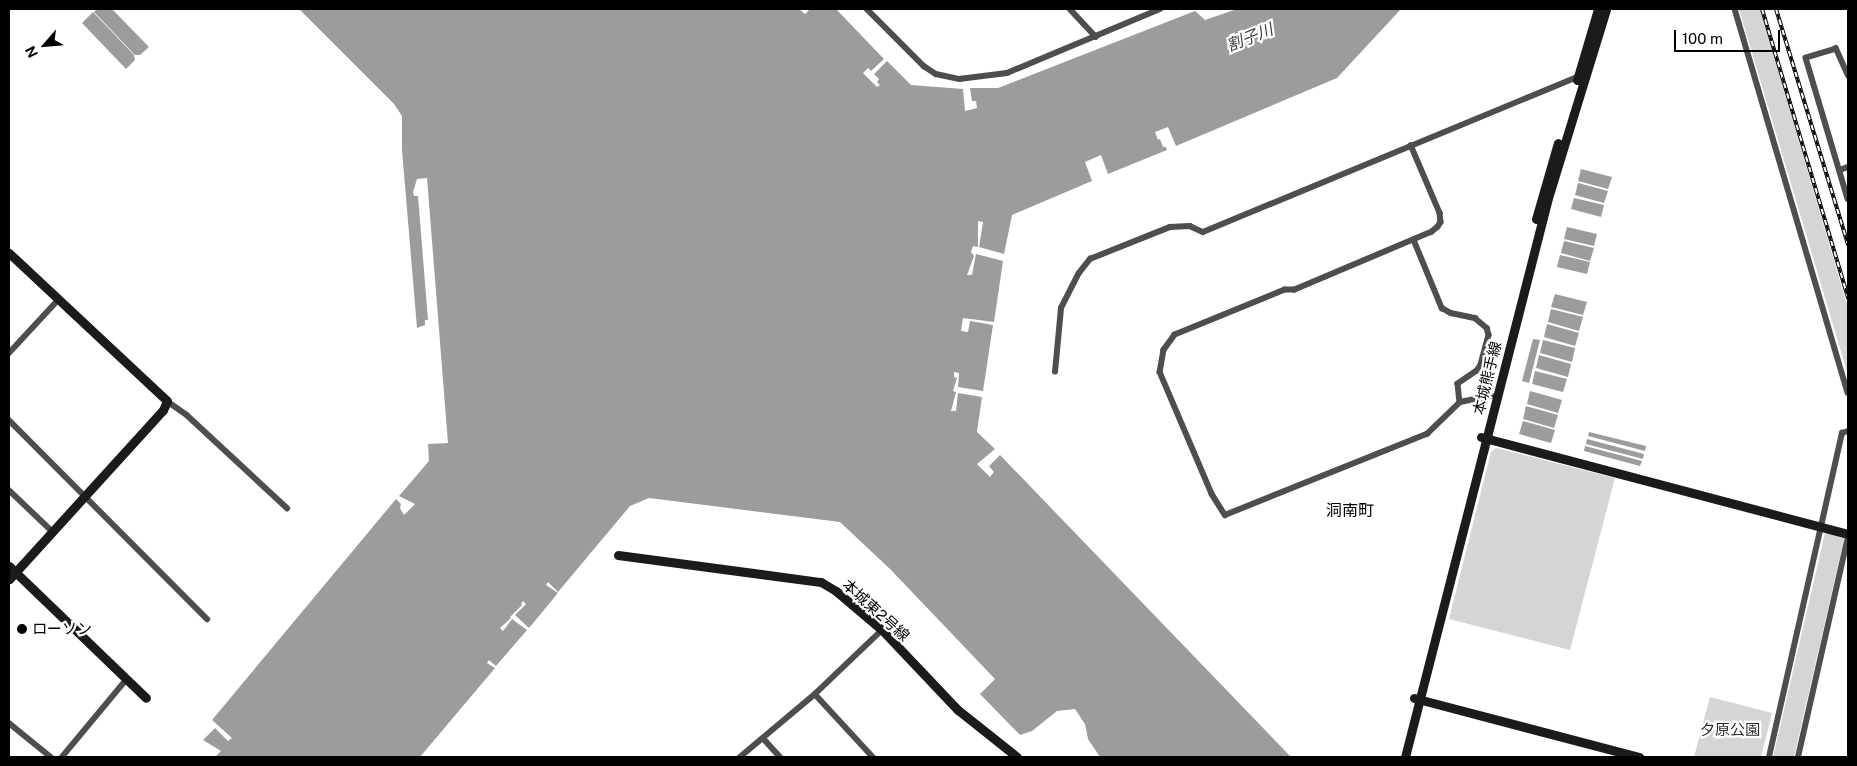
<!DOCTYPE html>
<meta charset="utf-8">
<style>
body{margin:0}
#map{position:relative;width:1857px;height:766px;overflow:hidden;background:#fff;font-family:"Public Sans","Noto Sans JP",sans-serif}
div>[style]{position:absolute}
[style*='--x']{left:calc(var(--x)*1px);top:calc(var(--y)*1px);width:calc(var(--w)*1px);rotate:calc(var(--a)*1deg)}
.green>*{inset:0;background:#d5d5d5}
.water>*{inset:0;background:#9c9c9c}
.street>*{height:5.5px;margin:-2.75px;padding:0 2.75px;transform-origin:2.75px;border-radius:2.75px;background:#4e4e4e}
.secondary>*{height:9px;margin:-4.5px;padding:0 4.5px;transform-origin:4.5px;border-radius:4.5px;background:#1b1b1b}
.rail>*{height:4px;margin-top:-2px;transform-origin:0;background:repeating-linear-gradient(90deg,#fff 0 5.5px,#000 0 11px);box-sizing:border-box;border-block:1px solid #000}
.dots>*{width:14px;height:14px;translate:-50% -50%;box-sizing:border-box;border:2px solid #fff;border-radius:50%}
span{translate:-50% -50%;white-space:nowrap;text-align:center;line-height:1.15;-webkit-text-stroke:4.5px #fff;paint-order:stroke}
.street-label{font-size:15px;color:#000}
.poi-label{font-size:15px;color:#000}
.left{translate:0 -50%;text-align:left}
.park-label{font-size:15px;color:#2c2c2c}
.water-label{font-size:16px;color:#3d3d3d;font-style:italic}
.neighbourhood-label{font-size:16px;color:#000}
.frame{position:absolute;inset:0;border:10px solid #000;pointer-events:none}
.north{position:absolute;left:20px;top:20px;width:50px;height:50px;-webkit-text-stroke:4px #fff;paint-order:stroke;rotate:243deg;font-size:14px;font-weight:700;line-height:20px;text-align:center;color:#000}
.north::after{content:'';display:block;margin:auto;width:18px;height:22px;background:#000;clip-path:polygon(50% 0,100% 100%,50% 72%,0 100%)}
.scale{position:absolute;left:1674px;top:30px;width:106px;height:22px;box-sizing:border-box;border:2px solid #000;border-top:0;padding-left:6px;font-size:15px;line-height:18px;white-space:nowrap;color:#000;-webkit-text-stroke:4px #fff;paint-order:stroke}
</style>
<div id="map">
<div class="green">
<div style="clip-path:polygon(1739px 9px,1760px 9px,1848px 308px,1848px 375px)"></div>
<div style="clip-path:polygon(1496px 448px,1615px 478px,1570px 650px,1449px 619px,1491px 452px)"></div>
<div style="clip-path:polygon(1825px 533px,1843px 536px,1844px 539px,1794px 757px,1773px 757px)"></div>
<div style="clip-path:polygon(1710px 697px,1772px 713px,1761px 757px,1694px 757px)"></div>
</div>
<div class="water">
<div style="clip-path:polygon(97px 9px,112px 9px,149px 47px,140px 55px,135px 55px,94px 12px)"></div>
<div style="clip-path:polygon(299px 9px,799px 9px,805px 14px,810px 9px,836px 9px,884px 59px,871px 71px,868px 68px,863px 73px,877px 87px,880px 85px,877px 82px,879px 79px,874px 74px,887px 61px,911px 85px,963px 89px,965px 111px,977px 108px,976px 101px,972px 101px,970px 88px,998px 88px,1195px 11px,1205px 20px,1237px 9px,1401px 9px,1337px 78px,1176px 146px,1168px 127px,1155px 132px,1158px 140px,1160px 139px,1163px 147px,1166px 147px,1167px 150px,1108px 174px,1101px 155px,1085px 162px,1092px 181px,1012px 215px,1004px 254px,979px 247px,983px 222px,978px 221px,978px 247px,973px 246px,971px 252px,974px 256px,967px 275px,972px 275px,976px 254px,1003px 261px,994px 322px,963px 318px,961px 331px,968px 332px,970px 321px,993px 325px,983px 391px,958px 387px,959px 373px,954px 372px,954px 377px,957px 378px,953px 391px,956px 392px,951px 411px,956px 411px,958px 393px,982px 397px,977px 432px,995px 449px,977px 464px,990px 477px,994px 472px,989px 466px,1000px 455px,1291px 757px,1100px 757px,1088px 739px,1085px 724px,1075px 709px,1057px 711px,1032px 731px,1020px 735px,980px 694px,995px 679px,891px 570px,840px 522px,649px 498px,630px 506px,558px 592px,548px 582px,546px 585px,558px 593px,529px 628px,515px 615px,526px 604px,523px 601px,521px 604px,522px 605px,510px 617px,511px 618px,500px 628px,503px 631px,512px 619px,527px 630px,496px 666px,489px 660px,487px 663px,495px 668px,420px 757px,215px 757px,221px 751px,203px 740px,215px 728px,228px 741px,232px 738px,212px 720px,396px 499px,401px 504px,400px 508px,404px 515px,415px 504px,399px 496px,429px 461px,428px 444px,448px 443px,427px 178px,417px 179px,413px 192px,414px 196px,418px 196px,428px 320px,425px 320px,425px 325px,417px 328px,402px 150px,402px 116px,394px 104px)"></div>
<div style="clip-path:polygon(93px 12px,134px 55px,135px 60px,126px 69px,82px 23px)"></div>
<div style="clip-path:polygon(1581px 169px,1612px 177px,1608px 189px,1578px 181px)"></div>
<div style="clip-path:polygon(1578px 183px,1608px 191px,1604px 203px,1575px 195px)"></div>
<div style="clip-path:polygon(1574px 198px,1604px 205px,1601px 217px,1571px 209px)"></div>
<div style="clip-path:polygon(1567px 227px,1597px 234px,1594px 246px,1564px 239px)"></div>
<div style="clip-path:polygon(1564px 241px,1594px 248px,1590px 261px,1561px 253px)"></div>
<div style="clip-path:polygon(1560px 255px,1590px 262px,1587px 274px,1557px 267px)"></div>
<div style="clip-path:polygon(1555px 294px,1587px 302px,1583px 315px,1551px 307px)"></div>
<div style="clip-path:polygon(1551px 309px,1583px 317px,1579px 331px,1548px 322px)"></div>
<div style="clip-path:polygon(1547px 324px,1579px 333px,1575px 346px,1544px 337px)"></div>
<div style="clip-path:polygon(1533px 339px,1540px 340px,1529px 383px,1522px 381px)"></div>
<div style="clip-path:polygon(1543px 340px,1575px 348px,1572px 362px,1540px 353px)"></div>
<div style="clip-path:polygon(1539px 355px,1571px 364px,1568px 377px,1536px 368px)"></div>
<div style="clip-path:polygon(1535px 371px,1567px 379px,1563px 392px,1532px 384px)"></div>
<div style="clip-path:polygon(1530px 391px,1562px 400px,1558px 413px,1527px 404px)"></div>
<div style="clip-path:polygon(1526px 406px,1558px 415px,1554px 428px,1523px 419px)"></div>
<div style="clip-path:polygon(1523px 421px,1555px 430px,1551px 443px,1519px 434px)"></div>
<div style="clip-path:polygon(1589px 432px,1646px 446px,1645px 451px,1588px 436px)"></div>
<div style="clip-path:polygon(1587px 439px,1644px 454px,1643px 459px,1586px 444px)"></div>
<div style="clip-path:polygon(1585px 446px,1642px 461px,1640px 466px,1584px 451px)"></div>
</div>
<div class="street">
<div style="--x:867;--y:9;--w:81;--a:45"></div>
<div style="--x:924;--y:66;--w:14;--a:34"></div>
<div style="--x:936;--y:74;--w:24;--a:12"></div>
<div style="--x:959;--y:79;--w:48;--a:-7.1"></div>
<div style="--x:1007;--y:73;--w:166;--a:-22.7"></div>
<div style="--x:1070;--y:9;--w:38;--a:47"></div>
<div style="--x:1735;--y:9;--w:400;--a:73.6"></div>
<div style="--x:1848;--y:76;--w:30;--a:-114"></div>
<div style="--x:1836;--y:49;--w:31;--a:163"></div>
<div style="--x:1806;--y:58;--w:147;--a:73.4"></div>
<div style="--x:1411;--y:145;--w:74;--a:66.9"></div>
<div style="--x:1440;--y:213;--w:9;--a:84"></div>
<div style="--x:1441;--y:222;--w:6;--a:121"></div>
<div style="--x:1438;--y:227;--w:8;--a:140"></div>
<div style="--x:1432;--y:232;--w:149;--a:157.1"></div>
<div style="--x:1295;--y:290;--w:10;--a:180"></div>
<div style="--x:1285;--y:290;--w:119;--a:157.8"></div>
<div style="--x:1175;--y:335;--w:19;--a:126"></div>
<div style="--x:1164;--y:350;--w:22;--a:100"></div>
<div style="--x:1160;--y:372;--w:133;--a:66.9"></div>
<div style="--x:1212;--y:494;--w:25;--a:58"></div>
<div style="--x:1225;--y:515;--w:218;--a:-21.9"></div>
<div style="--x:1427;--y:434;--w:46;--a:-44.1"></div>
<div style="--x:1460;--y:402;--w:32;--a:-11"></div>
<div style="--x:1840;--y:170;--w:9;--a:-21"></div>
<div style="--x:1414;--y:240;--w:74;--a:67.6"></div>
<div style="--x:1442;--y:308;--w:10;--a:29"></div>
<div style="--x:1451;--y:313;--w:25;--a:12"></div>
<div style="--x:1475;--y:318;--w:16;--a:40"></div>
<div style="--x:1487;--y:328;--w:7;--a:74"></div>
<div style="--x:1489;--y:335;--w:31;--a:105"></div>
<div style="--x:1481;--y:365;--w:7;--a:124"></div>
<div style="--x:1477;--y:371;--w:23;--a:146"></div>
<div style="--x:1458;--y:384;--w:18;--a:84"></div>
<div style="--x:9;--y:353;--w:72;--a:-47.2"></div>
<div style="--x:1055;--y:372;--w:64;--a:-84.6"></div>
<div style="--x:1061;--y:308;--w:39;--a:-63"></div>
<div style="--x:1079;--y:273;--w:18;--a:-52"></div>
<div style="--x:1090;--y:259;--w:86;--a:-21.8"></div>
<div style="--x:1170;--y:227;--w:20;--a:-3"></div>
<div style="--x:1190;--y:226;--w:14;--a:25"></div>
<div style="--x:1203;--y:232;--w:408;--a:-22.5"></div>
<div style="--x:167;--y:401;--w:24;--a:35"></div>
<div style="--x:187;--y:415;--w:137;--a:42.9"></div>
<div style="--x:9;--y:420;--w:281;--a:45.1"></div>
<div style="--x:9;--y:490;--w:59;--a:43.6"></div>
<div style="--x:815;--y:694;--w:86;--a:47.4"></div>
<div style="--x:9;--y:723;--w:54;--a:39"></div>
<div style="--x:764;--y:739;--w:24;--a:48"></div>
<div style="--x:62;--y:757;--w:100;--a:-50.3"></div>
<div style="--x:740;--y:757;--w:98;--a:-40"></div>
<div style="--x:815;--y:694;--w:93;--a:-43.7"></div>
<div style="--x:1769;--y:757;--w:332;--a:-77.3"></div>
<div style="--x:1842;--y:433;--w:6;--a:-18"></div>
<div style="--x:1798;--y:757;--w:226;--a:-77.2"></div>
</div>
<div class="secondary">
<div style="--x:1577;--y:80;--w:74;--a:-73.5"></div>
<div style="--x:1536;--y:219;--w:79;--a:-73.9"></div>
<div style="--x:9;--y:253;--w:216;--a:43.1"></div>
<div style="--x:167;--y:401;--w:10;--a:114"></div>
<div style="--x:163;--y:410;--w:229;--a:132.3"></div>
<div style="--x:1481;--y:437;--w:380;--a:14.8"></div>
<div style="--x:618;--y:555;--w:205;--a:7.6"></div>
<div style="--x:821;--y:582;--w:17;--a:31"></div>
<div style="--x:836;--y:591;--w:60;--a:40.3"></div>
<div style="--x:882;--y:630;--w:110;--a:46.5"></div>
<div style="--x:958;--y:710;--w:75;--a:38.5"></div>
<div style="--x:9;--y:566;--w:190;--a:43.9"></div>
<div style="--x:1414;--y:698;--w:233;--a:14.7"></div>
<div style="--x:1405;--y:757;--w:577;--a:-75.65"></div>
<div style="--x:1548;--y:198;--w:198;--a:-72.9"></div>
</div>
<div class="rail">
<div style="--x:1762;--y:9;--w:302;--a:73.4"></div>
<div style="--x:1776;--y:9;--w:247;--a:73"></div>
</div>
<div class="dots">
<div style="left:22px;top:629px;background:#000"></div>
</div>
<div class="street-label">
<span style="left:1487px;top:378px;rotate:-76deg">本城熊手線</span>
<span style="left:876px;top:610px;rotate:42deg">本城東2号線</span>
</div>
<div class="poi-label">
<span class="left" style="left:32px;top:629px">ローソン</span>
</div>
<div class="park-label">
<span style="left:1730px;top:730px">夕原公園</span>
</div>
<div class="water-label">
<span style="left:1250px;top:38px;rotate:-22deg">割子川</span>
</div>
<div class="neighbourhood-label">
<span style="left:1350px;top:511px">洞南町</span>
</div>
<div class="frame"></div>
<div class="north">N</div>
<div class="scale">100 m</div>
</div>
